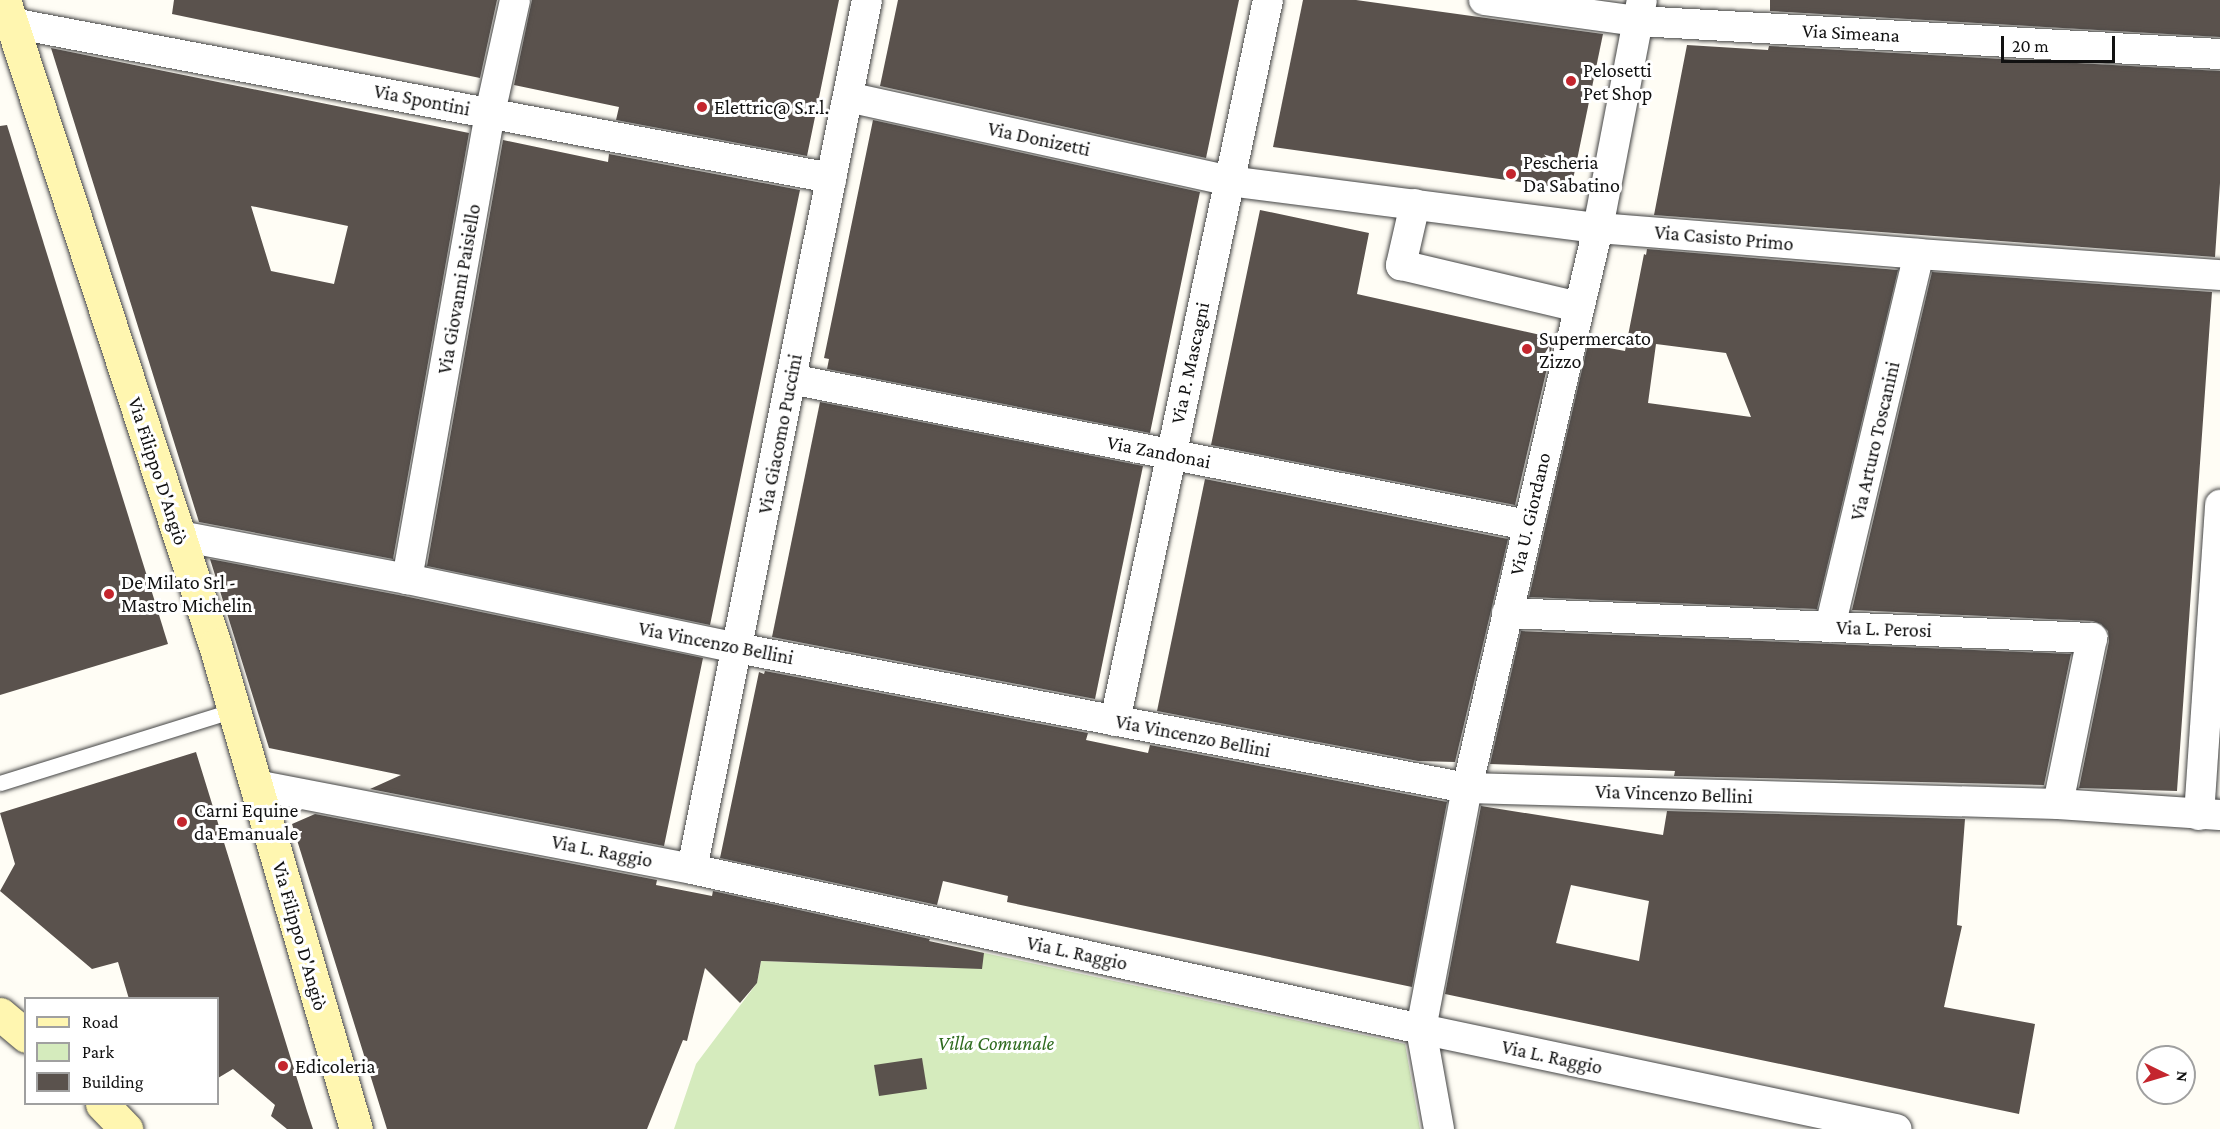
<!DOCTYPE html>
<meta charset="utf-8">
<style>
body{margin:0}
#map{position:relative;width:2220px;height:1129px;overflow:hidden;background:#fffdf5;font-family:"Crimson Pro",serif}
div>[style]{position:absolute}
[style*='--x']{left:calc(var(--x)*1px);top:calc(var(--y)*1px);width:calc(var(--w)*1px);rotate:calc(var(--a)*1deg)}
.green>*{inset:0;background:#d5ebbd}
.building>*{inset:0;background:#5a524d}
.roads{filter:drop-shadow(0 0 2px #444) drop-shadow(0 0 2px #444)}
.lane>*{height:15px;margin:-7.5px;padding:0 7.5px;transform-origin:7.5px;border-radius:7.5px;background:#fff}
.street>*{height:30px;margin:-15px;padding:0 15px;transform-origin:15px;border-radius:15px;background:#fff}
.secondary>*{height:33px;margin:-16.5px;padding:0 16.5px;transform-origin:16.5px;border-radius:16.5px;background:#fff6b0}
.dots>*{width:16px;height:16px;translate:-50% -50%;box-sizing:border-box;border:3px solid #fff;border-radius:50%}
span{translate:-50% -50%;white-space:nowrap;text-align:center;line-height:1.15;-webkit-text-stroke:6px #fff;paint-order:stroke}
.street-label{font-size:20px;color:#111}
.poi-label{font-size:20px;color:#111}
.left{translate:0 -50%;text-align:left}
.park-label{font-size:20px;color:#2f6b1f;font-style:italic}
.legend{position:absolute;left:24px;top:997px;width:195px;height:108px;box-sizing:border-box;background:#fff;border:2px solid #a0a0a0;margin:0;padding:8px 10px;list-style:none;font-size:18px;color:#111}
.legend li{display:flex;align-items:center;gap:12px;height:30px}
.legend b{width:30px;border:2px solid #a0a0a0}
.north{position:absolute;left:2136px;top:1045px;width:60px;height:60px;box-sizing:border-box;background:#fff;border:2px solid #a0a0a0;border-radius:50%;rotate:95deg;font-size:16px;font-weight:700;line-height:24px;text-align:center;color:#111}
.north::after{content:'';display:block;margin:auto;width:21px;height:27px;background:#c4262e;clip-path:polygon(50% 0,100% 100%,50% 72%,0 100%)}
.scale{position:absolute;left:2001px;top:36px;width:114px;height:27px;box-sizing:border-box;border:3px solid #111;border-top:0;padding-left:8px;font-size:18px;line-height:21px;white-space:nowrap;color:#111;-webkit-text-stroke:4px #fff;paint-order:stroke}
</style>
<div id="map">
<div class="green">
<div style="clip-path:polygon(957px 947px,1405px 1044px,1420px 1129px,674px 1129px,696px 1064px,757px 983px,761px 961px,953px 968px)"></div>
</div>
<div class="building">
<div style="clip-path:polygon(174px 0,497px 0,480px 78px,172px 14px)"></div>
<div style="clip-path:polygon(532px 0,839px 0,807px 156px,616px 120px,619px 107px,514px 85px)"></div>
<div style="clip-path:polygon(898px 0,1239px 0,1206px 158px,880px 86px)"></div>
<div style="clip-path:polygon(1303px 0,1356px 0,1603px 34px,1571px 189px,1273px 147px)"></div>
<div style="clip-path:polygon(1770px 0,2220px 0,2220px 37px,1770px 11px)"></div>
<div style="clip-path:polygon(1687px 45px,1768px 50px,1769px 46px,2220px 71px,2220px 183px,2215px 257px,1654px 215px)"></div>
<div style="clip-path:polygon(evenodd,51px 48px,469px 133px,393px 559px,199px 522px,51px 48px,251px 206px,348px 226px,334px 284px,271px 271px,251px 206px)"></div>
<div style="clip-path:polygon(873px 120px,1200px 192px,1150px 433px,827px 369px,829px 359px,824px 358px)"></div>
<div style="clip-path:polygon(7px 125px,168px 644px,0 695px,0 126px)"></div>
<div style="clip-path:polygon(503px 140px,608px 162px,609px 154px,800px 190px,710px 625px,427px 566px)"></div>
<div style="clip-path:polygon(1260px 210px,1369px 233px,1357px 294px,1554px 338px,1515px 505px,1211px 445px)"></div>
<div style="clip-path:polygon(evenodd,1647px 249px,1898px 270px,1817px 609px,1529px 597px,1588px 344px,1625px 351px,1644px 254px,1646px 255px,1647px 249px,1656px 344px,1726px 353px,1751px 417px,1648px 403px,1656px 344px)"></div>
<div style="clip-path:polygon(1932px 272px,2212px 292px,2177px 791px,2079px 788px,2109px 641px,2108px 631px,2101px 624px,2093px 621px,1852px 610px)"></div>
<div style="clip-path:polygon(820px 402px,1143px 466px,1095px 699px,772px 637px)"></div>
<div style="clip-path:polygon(1205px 479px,1508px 539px,1455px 762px,1418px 761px,1157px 711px)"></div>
<div style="clip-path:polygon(210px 559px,404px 596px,703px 658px,664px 846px,370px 789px,401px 775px,269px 748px)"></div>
<div style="clip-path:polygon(1521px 631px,2071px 654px,2044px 785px,1674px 776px,1675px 771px,1490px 764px)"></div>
<div style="clip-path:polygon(765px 671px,1088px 733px,1086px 740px,1148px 753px,1150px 745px,1447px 802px,1412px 987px,1007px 902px,1008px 896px,943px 881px,937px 905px,720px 858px,759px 672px,764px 674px)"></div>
<div style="clip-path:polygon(196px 752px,307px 1111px,313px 1129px,287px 1129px,271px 1116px,275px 1105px,233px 1069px,218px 1078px,218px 999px,129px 999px,118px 962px,92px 969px,0 891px,15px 864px,0 813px)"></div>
<div style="clip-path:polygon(evenodd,1481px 806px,1663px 835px,1667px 811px,1965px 819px,1957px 925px,1962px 926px,1944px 1007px,2035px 1024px,2019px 1114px,1445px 994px,1481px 806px,1571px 885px,1649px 901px,1639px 961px,1556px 943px,1571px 885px)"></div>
<div style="clip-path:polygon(315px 814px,657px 880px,656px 885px,712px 896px,713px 891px,930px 939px,929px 941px,984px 953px,982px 969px,761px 961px,757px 983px,740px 1003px,705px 968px,687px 1041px,683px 1040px,647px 1129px,387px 1129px,292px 824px)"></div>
<div style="clip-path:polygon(922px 1058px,927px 1089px,879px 1096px,874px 1065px)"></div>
</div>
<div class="roads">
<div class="lane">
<div style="--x:0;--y:783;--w:245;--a:-17.3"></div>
</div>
<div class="street">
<div style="--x:1484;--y:0;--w:155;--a:7.8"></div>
<div style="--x:1638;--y:21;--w:583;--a:3.25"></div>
<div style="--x:12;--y:23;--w:834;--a:10.72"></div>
<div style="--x:848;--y:97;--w:390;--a:12.4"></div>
<div style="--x:1229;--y:181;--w:372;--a:7.3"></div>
<div style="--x:1598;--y:228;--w:322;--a:4.6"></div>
<div style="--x:1919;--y:254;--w:302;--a:4"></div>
<div style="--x:1415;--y:204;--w:63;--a:102.9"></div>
<div style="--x:1401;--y:265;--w:183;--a:13.3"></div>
<div style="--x:791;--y:379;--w:750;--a:11.22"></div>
<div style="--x:180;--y:536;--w:231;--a:10.7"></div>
<div style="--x:407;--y:579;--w:337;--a:11.8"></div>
<div style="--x:737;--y:648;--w:743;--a:10.86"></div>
<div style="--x:1467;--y:788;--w:591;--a:1.55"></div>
<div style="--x:2058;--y:804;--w:162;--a:3.9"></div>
<div style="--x:407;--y:579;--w:473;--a:-79.9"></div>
<div style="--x:490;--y:113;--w:116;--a:-77.5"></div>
<div style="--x:1507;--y:613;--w:586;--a:2.45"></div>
<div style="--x:2092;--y:638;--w:169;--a:101.6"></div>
<div style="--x:1830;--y:627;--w:383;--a:-76.6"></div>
<div style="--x:1115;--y:721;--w:737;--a:-78.02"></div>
<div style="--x:256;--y:785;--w:444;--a:10.9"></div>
<div style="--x:692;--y:869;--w:746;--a:12.38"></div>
<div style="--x:1421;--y:1029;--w:486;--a:11.9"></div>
<div style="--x:2199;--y:815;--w:311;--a:-86.1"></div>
<div style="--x:692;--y:869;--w:886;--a:-78.61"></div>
<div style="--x:1439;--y:1129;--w:102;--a:-100.2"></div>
<div style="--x:1421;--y:1029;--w:245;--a:-79.2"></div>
<div style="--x:1467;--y:788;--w:575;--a:-76.83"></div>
<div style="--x:1598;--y:228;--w:232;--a:-79.1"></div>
</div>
<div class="secondary">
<div style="--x:4;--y:0;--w:679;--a:71.89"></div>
<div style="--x:215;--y:645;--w:504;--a:73.76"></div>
<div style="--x:0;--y:1014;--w:34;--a:40"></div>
<div style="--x:102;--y:1104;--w:35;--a:46"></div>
</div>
</div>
<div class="dots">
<div style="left:1571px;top:81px;background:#c4262e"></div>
<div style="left:702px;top:107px;background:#c4262e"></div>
<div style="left:1511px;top:174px;background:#c4262e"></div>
<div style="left:1527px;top:349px;background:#c4262e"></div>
<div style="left:109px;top:594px;background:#c4262e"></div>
<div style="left:182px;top:822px;background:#c4262e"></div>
<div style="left:283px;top:1066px;background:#c4262e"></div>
</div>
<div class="street-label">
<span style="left:1851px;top:33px;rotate:3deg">Via Simeana</span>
<span style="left:422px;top:100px;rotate:11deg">Via Spontini</span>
<span style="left:1039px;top:139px;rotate:12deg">Via Donizetti</span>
<span style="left:1724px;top:238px;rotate:5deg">Via Casisto Primo</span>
<span style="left:459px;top:289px;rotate:-80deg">Via Giovanni Paisiello</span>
<span style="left:1190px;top:363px;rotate:-78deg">Via P. Mascagni</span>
<span style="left:780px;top:434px;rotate:-79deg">Via Giacomo Puccini</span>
<span style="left:1875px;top:441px;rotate:-77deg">Via Arturo Toscanini</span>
<span style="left:1159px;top:452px;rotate:11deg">Via Zandonai</span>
<span style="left:158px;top:471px;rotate:72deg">Via Filippo D'Angiò</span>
<span style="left:1530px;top:514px;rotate:-77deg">Via U. Giordano</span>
<span style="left:1884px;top:629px;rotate:2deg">Via L. Perosi</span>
<span style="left:716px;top:643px;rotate:11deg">Via Vincenzo Bellini</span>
<span style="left:1193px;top:736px;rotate:11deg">Via Vincenzo Bellini</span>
<span style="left:1674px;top:794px;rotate:2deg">Via Vincenzo Bellini</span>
<span style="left:602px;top:851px;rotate:11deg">Via L. Raggio</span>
<span style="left:300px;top:936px;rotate:74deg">Via Filippo D'Angiò</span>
<span style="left:1077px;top:953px;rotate:12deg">Via L. Raggio</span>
<span style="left:1552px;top:1057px;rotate:12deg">Via L. Raggio</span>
</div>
<div class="poi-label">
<span class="left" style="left:1583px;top:82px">Pelosetti<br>Pet Shop</span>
<span class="left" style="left:714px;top:107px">Elettric@ S.r.l.</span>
<span class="left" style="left:1523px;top:174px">Pescheria<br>Da Sabatino</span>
<span class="left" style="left:1539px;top:350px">Supermercato<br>Zizzo</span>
<span class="left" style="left:121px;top:594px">De Milato Srl -<br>Mastro Michelin</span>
<span class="left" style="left:194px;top:822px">Carni Equine<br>da Emanuale</span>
<span class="left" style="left:295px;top:1066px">Edicoleria</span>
</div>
<div class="park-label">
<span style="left:996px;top:1043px">Villa Comunale</span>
</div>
<ul class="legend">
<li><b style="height:8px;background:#fff6b0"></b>Road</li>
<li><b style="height:16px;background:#d5ebbd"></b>Park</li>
<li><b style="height:16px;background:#5a524d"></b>Building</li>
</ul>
<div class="north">N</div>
<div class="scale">20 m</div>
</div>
